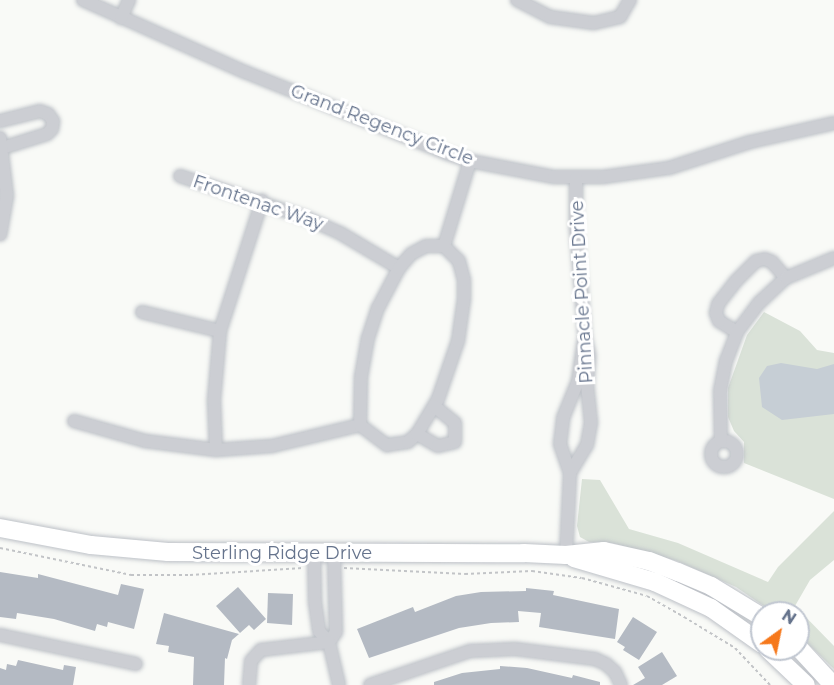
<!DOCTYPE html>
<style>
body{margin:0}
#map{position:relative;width:834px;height:685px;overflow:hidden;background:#f9faf7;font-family:Montserrat,sans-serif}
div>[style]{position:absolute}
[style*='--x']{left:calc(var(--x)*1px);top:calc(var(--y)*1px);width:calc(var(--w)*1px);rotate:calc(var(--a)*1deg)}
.green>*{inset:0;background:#dae2d8}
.water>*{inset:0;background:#c6ced5}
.building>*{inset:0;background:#b4bac3}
.path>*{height:2px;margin-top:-1px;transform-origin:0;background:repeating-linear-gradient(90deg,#c2c4c7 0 3px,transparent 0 6px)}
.roads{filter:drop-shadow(0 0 2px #bdc1c7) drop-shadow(0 0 2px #bdc1c7)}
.street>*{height:12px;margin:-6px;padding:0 6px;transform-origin:6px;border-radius:6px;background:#ccced3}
.street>.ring{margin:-6px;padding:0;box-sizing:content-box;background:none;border:12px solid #ccced3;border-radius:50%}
.secondary>*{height:18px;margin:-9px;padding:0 9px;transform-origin:9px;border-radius:9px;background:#fff}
span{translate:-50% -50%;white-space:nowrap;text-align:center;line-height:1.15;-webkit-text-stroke:6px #fff;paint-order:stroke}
.street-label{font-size:18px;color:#65738c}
.north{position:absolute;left:750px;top:601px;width:60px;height:60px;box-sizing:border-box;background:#fff;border:2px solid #c1c7d1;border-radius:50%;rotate:33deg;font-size:16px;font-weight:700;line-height:24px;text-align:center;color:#65738c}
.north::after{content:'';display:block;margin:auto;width:21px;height:27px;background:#f6781b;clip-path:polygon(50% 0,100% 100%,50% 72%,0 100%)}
</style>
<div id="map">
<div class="green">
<div style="clip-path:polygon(764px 312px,800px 331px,817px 350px,834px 353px,834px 499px,744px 463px,744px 442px,734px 431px,728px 417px,728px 388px,747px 335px)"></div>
<div style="clip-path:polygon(582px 479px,600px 480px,629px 529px,678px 543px,768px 582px,778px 567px,834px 511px,834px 560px,810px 580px,795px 606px,834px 646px,834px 669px,798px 634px,798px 613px,774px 613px,736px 587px,677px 561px,612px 543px,589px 542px,580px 537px,577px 526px)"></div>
</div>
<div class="water">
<div style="clip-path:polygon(781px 363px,817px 369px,834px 364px,834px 414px,782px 420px,762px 407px,759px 378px,767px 366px)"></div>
</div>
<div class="building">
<div style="clip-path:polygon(0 572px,38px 578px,38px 574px,118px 595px,121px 584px,144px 589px,134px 629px,108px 622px,107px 627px,97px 624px,95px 631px,54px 619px,17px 613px,16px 619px,0 617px)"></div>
<div style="clip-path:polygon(238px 587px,266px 619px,254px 630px,249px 625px,240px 633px,216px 606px)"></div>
<div style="clip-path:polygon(526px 588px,554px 591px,553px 595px,619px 609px,615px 639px,539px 627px,541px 613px,518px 611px,519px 622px,491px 623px,459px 628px,369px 658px,357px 629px,413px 607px,415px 612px,456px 596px,481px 592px,526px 591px)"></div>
<div style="clip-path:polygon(268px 593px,293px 594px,292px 625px,267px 623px)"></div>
<div style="clip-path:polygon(164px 613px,239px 634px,232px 640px,227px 659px,225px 658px,224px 685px,193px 685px,194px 657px,168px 652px,169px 646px,156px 644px)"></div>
<div style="clip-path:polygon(633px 617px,657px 632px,639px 660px,623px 650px,625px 647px,617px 642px)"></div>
<div style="clip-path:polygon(662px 652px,677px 676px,662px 685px,633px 685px,645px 678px,638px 667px)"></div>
<div style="clip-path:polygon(18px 660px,63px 670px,64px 665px,76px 667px,73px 685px,0 685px,0 668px,6px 670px,7px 664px,16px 666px)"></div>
<div style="clip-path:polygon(500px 666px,527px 668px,572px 678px,573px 675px,600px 682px,600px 685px,434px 685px,434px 682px,462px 673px,500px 669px)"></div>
</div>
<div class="path">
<div style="--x:0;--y:548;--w:134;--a:11.6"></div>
<div style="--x:131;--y:575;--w:59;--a:0"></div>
<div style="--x:190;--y:575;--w:113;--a:-3.5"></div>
<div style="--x:344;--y:568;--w:121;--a:2.8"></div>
<div style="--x:465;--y:574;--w:67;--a:-2.6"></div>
<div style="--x:532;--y:571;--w:50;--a:8"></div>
<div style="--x:582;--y:578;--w:67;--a:15.5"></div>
<div style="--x:647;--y:596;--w:43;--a:29.6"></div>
<div style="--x:684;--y:617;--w:60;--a:31.3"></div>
<div style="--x:735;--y:648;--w:51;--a:46.6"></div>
</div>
<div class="roads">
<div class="street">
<div style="--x:83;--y:0;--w:177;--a:24"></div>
<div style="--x:245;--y:72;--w:217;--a:21.9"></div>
<div style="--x:446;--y:153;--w:25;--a:18"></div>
<div style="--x:470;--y:161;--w:86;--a:10.8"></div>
<div style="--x:554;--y:177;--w:49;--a:0"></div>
<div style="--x:603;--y:177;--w:67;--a:-7.8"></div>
<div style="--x:669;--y:168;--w:85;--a:-17.8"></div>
<div style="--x:750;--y:142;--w:86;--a:-12.7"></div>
<div style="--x:517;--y:0;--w:37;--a:27"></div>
<div style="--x:550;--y:17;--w:44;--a:7.8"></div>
<div style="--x:594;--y:23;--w:27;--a:-13"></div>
<div style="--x:620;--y:17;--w:20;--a:-60"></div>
<div style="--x:121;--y:18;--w:20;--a:-66"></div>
<div style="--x:0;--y:121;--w:41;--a:-14"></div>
<div style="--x:40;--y:111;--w:9;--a:21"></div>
<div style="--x:48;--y:114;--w:9;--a:54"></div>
<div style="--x:53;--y:121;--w:8;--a:97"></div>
<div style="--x:52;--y:129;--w:7;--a:135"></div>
<div style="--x:47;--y:134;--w:47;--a:162.7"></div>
<div style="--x:0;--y:138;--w:58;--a:83.1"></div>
<div style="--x:7;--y:196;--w:39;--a:100"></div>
<div style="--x:180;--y:176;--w:131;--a:18.3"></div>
<div style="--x:304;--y:217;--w:39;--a:24"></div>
<div style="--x:340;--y:233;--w:69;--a:30.7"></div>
<div style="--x:444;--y:246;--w:89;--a:-73"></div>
<div style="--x:142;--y:312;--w:80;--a:13.7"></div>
<div style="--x:737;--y:332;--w:21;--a:-149"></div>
<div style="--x:719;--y:321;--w:9;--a:-111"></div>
<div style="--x:716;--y:313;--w:9;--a:-77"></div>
<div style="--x:718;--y:304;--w:28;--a:-52"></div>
<div style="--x:735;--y:282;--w:30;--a:-45"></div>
<div style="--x:756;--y:261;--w:9;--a:-13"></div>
<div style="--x:765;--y:259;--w:8;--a:23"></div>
<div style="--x:772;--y:262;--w:21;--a:49"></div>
<div style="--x:74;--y:421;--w:74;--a:15.7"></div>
<div style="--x:145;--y:441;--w:72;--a:7.2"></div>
<div style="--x:216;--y:450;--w:56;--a:-4.1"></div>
<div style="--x:272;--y:446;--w:90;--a:-13.4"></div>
<div style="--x:360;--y:425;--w:34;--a:37"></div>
<div style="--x:387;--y:445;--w:21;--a:-8"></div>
<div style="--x:408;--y:442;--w:12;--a:-42"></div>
<div style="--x:417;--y:434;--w:41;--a:-59"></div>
<div style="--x:438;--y:399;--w:61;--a:-71"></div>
<div style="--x:458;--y:341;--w:42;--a:-81.9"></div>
<div style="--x:464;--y:299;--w:19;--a:-90"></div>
<div style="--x:464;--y:280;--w:20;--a:-105"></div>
<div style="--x:459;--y:261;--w:21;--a:-135"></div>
<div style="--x:360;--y:425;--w:48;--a:-88.8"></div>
<div style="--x:361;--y:377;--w:40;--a:-80"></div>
<div style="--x:368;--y:338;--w:32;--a:-72"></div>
<div style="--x:378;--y:308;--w:45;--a:-62.3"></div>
<div style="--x:399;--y:268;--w:18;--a:-49"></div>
<div style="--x:411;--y:254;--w:17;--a:-28"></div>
<div style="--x:426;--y:246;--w:18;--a:0"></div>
<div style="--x:417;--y:434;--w:24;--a:30"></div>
<div style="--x:438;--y:446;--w:17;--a:-13"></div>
<div style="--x:455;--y:442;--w:19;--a:-90"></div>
<div style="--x:455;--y:423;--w:27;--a:-141"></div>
<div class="ring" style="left:711px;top:441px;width:14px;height:14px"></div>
<div style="--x:721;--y:441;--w:50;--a:-91.1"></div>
<div style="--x:720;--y:391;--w:31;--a:-79"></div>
<div style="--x:726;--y:361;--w:31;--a:-69"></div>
<div style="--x:737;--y:332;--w:38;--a:-53"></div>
<div style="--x:760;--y:302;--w:35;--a:-43"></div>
<div style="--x:786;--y:278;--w:52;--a:-22.6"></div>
<div style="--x:216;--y:450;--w:50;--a:-92.3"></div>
<div style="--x:214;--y:400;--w:69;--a:-85"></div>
<div style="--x:220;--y:331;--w:137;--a:-72.1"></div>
<div style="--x:570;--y:473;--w:33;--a:-59"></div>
<div style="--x:587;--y:445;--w:22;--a:-80"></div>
<div style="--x:591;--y:423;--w:38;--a:-96"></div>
<div style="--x:587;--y:385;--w:30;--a:-86"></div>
<div style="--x:589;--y:355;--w:18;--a:-103"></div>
<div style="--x:585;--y:337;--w:111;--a:-94.6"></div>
<div style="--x:576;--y:226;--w:48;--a:-90"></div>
<div style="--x:314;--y:553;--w:49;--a:88.8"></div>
<div style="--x:315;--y:602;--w:29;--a:82"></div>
<div style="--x:319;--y:631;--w:15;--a:48"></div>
<div style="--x:329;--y:642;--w:44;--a:76.9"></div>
<div style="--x:566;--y:555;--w:82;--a:-87.2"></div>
<div style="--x:570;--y:473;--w:31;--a:-109"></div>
<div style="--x:560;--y:444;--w:26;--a:-83"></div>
<div style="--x:563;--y:418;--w:40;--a:-68"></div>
<div style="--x:578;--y:381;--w:40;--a:-81.5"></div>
<div style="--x:0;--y:635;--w:139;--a:12"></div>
<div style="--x:329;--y:642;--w:12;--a:-55"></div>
<div style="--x:336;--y:632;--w:79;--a:-91.5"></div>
<div style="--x:249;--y:685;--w:24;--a:-85"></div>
<div style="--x:251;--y:661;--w:15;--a:-48"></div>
<div style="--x:261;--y:650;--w:68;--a:-6.7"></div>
<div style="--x:370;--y:685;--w:106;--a:-18.8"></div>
<div style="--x:470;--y:651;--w:45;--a:-2.5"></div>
<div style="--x:515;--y:649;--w:81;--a:7.1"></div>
<div style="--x:595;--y:659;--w:12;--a:24"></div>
<div style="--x:606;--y:664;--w:12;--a:42"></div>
<div style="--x:615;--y:672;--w:14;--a:65"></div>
</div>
<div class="secondary">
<div style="--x:0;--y:528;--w:93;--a:10.6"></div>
<div style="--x:91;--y:545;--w:77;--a:5.2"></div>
<div style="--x:168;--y:552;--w:356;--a:0.2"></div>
<div style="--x:524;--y:553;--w:42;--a:2.7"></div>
<div style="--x:566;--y:555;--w:38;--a:-6"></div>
<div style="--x:604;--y:551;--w:46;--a:12.5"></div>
<div style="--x:649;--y:561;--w:31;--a:21"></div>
<div style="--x:678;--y:572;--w:36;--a:23"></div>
<div style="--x:711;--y:586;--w:60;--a:31.3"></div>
<div style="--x:574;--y:558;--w:84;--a:16.5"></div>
<div style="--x:655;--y:582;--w:62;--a:24.9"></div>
<div style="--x:711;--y:608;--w:62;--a:35.2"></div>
<div style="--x:798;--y:647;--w:52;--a:47.4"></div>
<div style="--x:768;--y:649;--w:52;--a:43.5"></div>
</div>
</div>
<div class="street-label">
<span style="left:382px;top:125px;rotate:21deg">Grand Regency Circle</span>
<span style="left:258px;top:203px;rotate:19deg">Frontenac Way</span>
<span style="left:582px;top:292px;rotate:-93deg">Pinnacle Point Drive</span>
<span style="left:282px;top:553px">Sterling Ridge Drive</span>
</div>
<div class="north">N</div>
</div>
